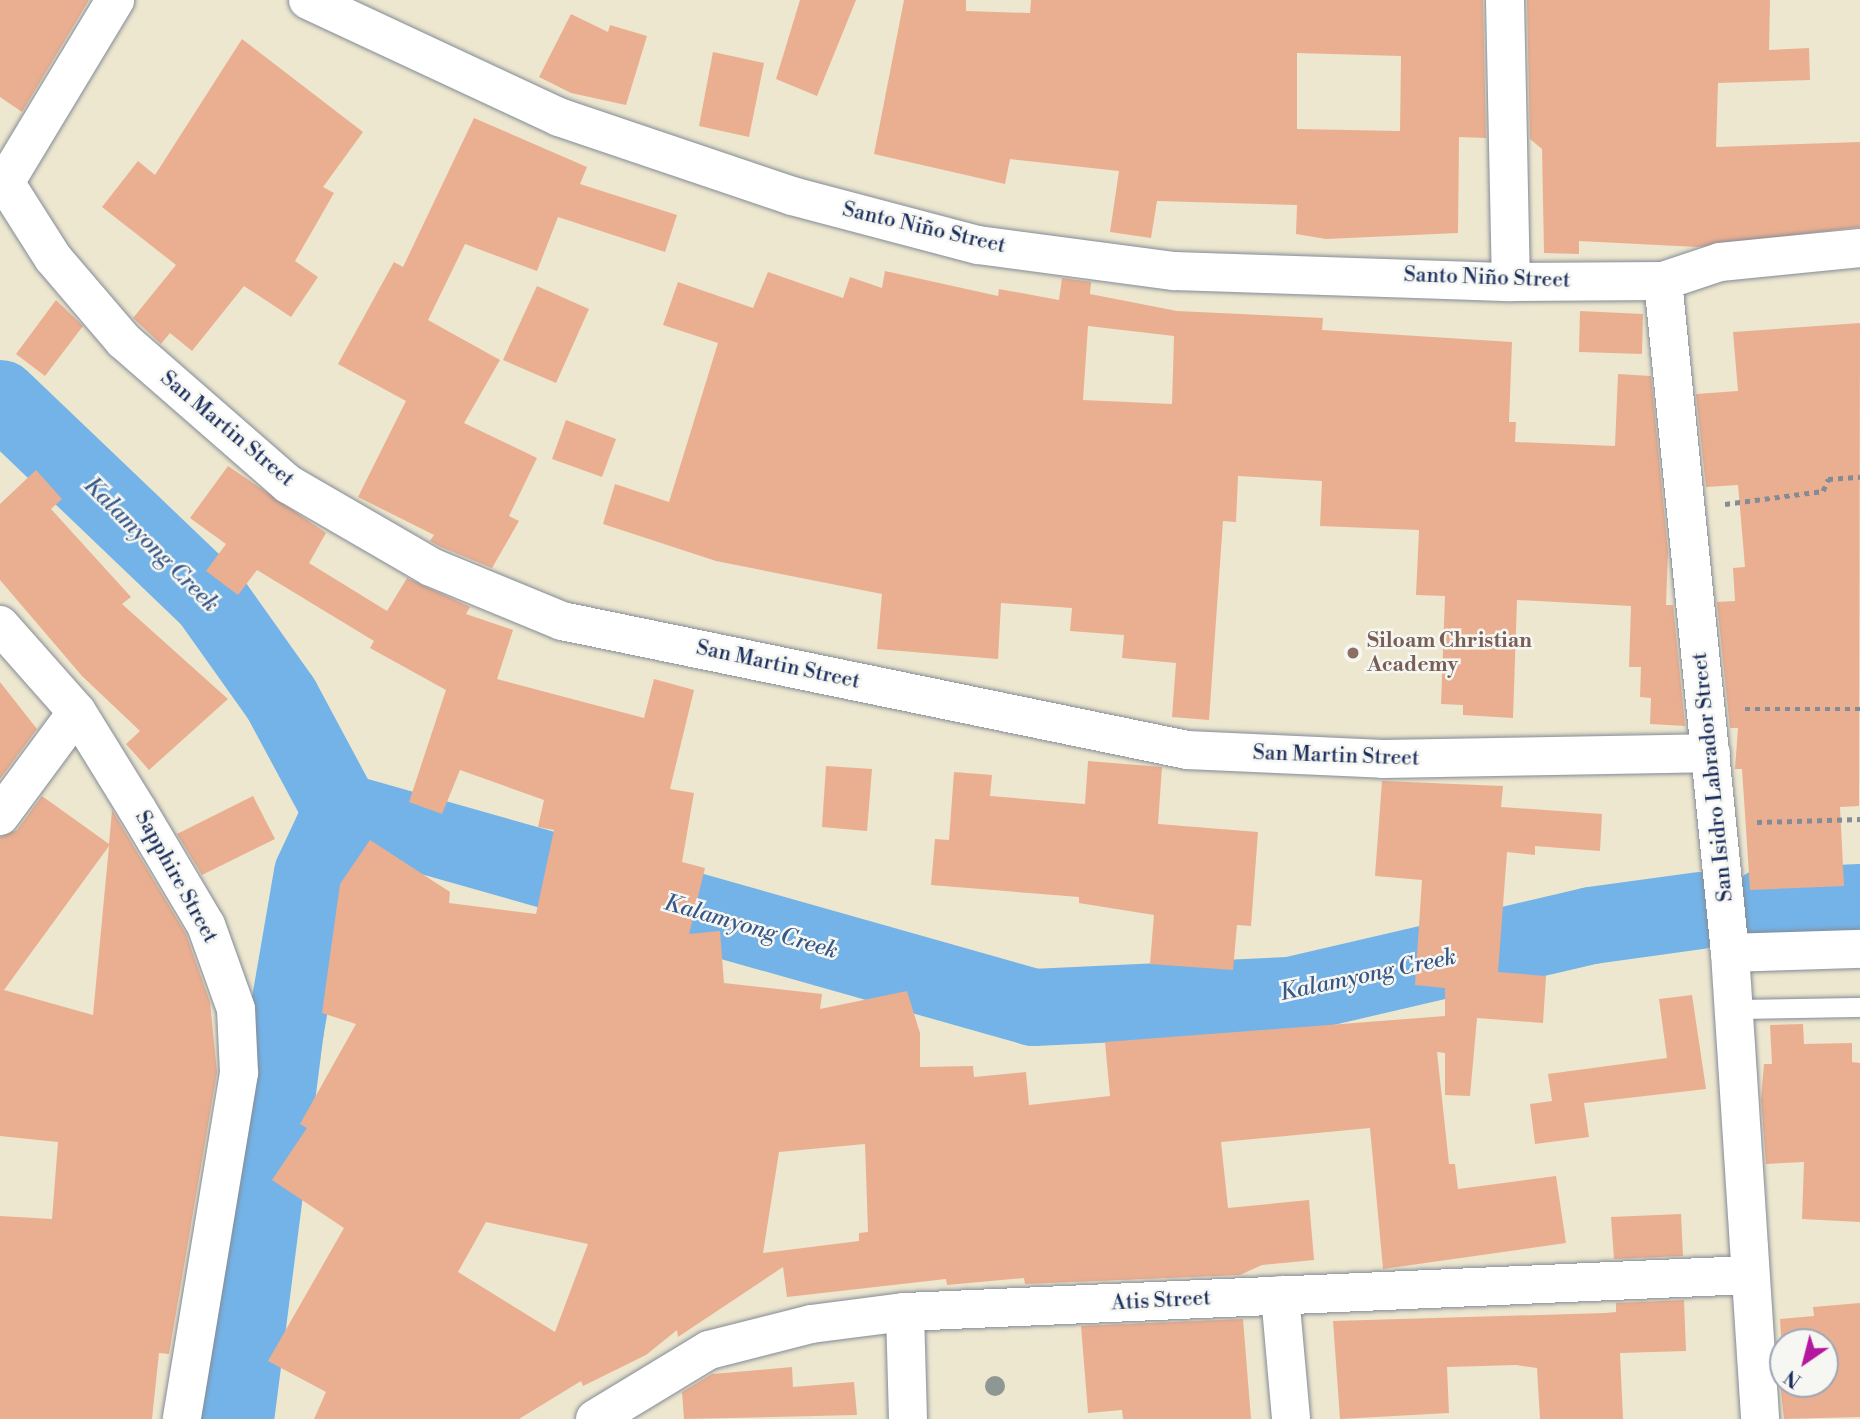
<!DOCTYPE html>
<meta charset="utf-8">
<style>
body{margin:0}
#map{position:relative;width:1860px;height:1419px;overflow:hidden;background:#ede7cf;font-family:"Libre Bodoni",serif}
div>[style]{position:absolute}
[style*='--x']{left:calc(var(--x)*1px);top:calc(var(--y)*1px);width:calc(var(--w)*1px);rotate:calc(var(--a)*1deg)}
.river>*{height:77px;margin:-38.5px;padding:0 38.5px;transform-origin:38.5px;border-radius:38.5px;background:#74b3e7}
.building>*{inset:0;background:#eaaf91}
.path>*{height:4.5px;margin-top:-2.25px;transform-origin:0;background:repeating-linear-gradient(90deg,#848b96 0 5px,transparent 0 10px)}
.roads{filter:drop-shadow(0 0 2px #848b96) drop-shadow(0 0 2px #848b96)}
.service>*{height:19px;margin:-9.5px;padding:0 9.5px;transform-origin:9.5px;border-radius:9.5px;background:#fff}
.minor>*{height:38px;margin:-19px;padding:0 19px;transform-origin:19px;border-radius:19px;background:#fff}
.tertiary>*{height:38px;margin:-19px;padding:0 19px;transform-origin:19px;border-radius:19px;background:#fff}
.trees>*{width:20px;height:20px;margin:-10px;border-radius:50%;background:#8e9794}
.dots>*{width:19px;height:19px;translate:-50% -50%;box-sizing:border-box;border:4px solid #f6f6f2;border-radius:50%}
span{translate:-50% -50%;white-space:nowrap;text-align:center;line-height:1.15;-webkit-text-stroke:5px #f6f6f2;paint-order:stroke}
.street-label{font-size:21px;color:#1b2f5e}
.education-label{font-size:21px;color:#785e54;font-weight:700}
.left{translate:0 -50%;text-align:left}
.water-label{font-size:23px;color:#365787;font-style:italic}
.north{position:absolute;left:1769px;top:1328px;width:70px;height:70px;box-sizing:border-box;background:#f6f6f2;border:2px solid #9ea6b7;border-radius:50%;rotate:215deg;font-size:19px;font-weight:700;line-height:28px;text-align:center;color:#1b2f5e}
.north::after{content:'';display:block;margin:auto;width:24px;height:32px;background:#b5179e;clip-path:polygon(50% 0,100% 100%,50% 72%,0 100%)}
</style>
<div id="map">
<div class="river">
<div style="--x:0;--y:398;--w:291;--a:43.7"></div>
<div style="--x:210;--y:599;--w:123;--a:54.6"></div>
<div style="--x:281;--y:699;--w:127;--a:61.8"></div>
<div style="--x:341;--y:811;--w:719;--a:15.81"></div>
<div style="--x:1033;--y:1007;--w:257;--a:-2.7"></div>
<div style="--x:1290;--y:995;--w:309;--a:-13.1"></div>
<div style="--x:1591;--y:925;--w:109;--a:-7.9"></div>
<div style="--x:1766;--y:906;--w:94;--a:-2.4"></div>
<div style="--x:235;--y:1419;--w:393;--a:-82.7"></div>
<div style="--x:285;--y:1029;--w:158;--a:-80.2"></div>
<div style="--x:312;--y:873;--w:68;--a:-64.9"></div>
</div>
<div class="building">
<div style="clip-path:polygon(0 0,89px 0,22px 112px,0 97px)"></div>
<div style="clip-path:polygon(800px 0,856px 0,817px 96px,776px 79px)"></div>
<div style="clip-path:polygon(evenodd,904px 0,966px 0,966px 11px,1030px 13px,1031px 0,1483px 0,1486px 138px,1459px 137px,1458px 233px,1326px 239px,1296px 234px,1297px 205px,1157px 201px,1151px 238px,1110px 232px,1119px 171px,1010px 159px,1005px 184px,874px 154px,904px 0,1297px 53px,1401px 56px,1400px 131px,1297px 129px,1297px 53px)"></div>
<div style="clip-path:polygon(1527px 0,1770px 0,1769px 50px,1809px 48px,1810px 80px,1718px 83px,1716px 147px,1860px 142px,1860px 227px,1697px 247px,1579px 241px,1579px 254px,1544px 253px,1542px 149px,1530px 139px)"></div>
<div style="clip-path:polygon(571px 14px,608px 32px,610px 25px,647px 36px,626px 105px,571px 93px,539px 77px)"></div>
<div style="clip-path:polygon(242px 39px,363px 132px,323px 187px,334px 193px,295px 261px,318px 277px,291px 317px,244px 286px,192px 351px,170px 333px,161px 344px,133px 318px,176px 265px,102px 207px,138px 161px,155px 175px)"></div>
<div style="clip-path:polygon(713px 52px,764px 63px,749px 137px,699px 126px)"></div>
<div style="clip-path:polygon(474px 118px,587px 167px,580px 184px,677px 215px,665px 252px,558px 217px,537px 271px,465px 244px,428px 320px,500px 360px,464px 423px,537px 458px,509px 516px,519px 521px,492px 568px,441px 547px,430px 541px,434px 535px,358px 497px,406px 401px,338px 364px,394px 262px,403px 267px)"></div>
<div style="clip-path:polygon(evenodd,885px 271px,998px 296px,999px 289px,1059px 300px,1062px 278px,1091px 282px,1090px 294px,1177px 311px,1323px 318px,1322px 330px,1512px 342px,1509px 422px,1516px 422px,1515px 442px,1615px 446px,1618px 374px,1651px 376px,1668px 552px,1666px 605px,1673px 605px,1685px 726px,1650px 724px,1651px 698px,1640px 697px,1641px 667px,1629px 667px,1631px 606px,1517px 600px,1513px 718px,1463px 715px,1463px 705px,1441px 704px,1445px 596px,1416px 595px,1419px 530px,1320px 526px,1322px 481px,1238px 476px,1236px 522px,1223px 521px,1209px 720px,1172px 717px,1176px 663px,1122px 658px,1124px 635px,1070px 631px,1072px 608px,1001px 603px,998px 659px,877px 649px,882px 594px,716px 561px,603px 524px,615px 484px,669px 502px,718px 343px,663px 325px,678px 282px,753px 308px,768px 272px,843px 298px,850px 277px,882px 288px,885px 271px,1088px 326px,1174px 336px,1172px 404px,1083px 400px,1088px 326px)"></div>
<div style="clip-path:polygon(537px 286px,589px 309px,556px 383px,503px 360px)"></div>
<div style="clip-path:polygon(56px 300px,83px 326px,45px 376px,16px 354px)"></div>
<div style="clip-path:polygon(1580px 311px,1643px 314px,1642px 354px,1579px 352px)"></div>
<div style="clip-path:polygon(1860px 323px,1859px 806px,1840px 807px,1844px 886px,1750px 890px,1742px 769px,1735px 769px,1738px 728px,1730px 728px,1717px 602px,1735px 601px,1733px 568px,1745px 567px,1738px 485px,1706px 487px,1696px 394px,1738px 391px,1733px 332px)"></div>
<div style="clip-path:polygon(566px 420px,616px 439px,602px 477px,552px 459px)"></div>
<div style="clip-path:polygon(evenodd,228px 466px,326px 533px,309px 563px,387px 611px,407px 578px,470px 607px,466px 614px,513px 630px,497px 679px,644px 718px,654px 679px,694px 690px,670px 789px,694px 793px,682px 862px,705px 868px,689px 934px,720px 931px,724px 983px,822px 994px,820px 1009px,907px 991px,920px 1033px,920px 1067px,973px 1066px,974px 1077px,1026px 1072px,1029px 1105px,1110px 1096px,1105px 1042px,1445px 1016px,1445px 988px,1415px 985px,1422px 880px,1375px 876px,1382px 781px,1503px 786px,1501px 807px,1602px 814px,1600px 851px,1535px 846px,1535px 855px,1507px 852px,1498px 972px,1546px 976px,1543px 1023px,1477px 1018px,1470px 1096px,1445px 1095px,1445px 1053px,1437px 1052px,1449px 1164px,1455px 1164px,1458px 1189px,1556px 1176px,1566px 1243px,1383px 1269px,1370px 1128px,1221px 1142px,1228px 1208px,1309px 1200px,1314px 1260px,1262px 1265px,1240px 1275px,1025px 1284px,1024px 1278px,947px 1285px,946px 1279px,787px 1297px,783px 1267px,678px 1337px,677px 1330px,646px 1355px,583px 1386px,581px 1381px,519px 1419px,314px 1419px,326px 1392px,268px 1361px,344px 1228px,272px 1180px,307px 1128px,300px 1124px,356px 1024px,322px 1013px,340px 884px,370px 840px,450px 892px,449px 903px,536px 914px,554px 830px,538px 827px,544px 800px,460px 770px,442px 814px,409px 802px,446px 690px,370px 648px,374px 641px,257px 570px,238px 595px,206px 571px,226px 544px,190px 518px,228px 466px,865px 1144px,868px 1232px,859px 1233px,859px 1241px,763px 1253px,779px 1152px,865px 1144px,228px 466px,486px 1222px,588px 1244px,555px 1332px,458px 1272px,486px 1222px)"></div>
<div style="clip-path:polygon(36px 470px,62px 499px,51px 509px,131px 597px,122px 604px,228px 699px,149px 770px,126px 744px,140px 731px,82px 676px,0 580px,0 504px)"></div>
<div style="clip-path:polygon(0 682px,37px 729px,0 779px)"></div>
<div style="clip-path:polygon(1088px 761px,1162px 767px,1158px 824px,1258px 832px,1251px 926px,1237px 925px,1233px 970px,1150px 964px,1154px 915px,1079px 903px,1079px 897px,931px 885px,935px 839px,949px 840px,954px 772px,992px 775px,990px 796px,1085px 804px)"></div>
<div style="clip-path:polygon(826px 766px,872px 769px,867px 831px,822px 827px)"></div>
<div style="clip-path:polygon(evenodd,42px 796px,109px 844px,112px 810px,186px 934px,210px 1002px,217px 1072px,169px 1354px,159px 1353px,152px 1419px,0 1419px,0 1216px,52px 1219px,58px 1142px,0 1136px,0 837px,17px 830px,42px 796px,109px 846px,93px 1015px,4px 990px,109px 846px)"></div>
<div style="clip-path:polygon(253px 796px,275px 839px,202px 875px,177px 834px)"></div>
<div style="clip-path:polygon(1692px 995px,1706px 1089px,1584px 1103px,1589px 1137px,1535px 1144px,1530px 1104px,1552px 1101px,1548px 1074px,1667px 1058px,1659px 999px)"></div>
<div style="clip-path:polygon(1803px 1024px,1804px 1044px,1852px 1043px,1852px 1062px,1860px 1063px,1860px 1222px,1802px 1219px,1804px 1162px,1766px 1164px,1761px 1099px,1764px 1064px,1772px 1064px,1770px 1025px)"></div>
<div style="clip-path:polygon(1681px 1214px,1683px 1256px,1614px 1259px,1611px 1217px)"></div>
<div style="clip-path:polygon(1684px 1300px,1686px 1351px,1620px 1353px,1623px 1419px,1540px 1419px,1537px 1368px,1516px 1365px,1447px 1367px,1449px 1413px,1340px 1419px,1333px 1321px,1605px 1313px,1616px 1312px,1616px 1303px)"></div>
<div style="clip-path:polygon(1860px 1303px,1860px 1417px,1784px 1419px,1779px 1374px,1783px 1384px,1825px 1384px,1825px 1342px,1783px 1342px,1783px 1369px,1780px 1319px,1814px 1316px,1813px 1307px)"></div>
<div style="clip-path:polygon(1243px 1319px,1251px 1419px,1123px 1419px,1122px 1410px,1088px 1413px,1081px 1326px)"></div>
<div style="clip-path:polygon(792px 1367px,793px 1387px,854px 1382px,857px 1415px,684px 1419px,682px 1392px,712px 1374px)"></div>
</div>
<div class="path">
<div style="--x:1725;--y:504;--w:99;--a:-7.6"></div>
<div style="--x:1823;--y:491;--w:13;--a:-67"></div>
<div style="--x:1828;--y:479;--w:32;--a:-4"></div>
<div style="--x:1745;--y:709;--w:115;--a:0"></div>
<div style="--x:1757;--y:822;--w:103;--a:-1.7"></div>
</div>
<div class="roads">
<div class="service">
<div style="--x:1734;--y:1009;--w:126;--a:-0.9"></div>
</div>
<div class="minor">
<div style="--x:308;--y:0;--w:277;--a:25"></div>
<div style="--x:559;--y:117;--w:246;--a:18.7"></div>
<div style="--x:792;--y:196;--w:192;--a:14.8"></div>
<div style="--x:978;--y:245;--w:198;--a:7.6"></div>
<div style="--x:1174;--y:271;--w:337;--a:1.9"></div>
<div style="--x:1511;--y:282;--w:152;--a:-0.4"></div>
<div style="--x:1663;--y:281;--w:60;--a:-18.4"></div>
<div style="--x:1720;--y:262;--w:141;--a:-5.7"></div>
<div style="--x:1505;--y:0;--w:282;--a:88.8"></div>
<div style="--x:6;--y:184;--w:88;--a:57.6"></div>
<div style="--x:53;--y:258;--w:109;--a:49.5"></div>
<div style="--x:124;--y:341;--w:218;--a:41.1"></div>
<div style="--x:288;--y:484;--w:165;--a:30.1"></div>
<div style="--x:431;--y:567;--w:142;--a:22.4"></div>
<div style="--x:562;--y:621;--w:638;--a:11.66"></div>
<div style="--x:1187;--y:750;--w:196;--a:2.6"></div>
<div style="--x:1383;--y:759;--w:328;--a:-1"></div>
<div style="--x:1663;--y:281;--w:675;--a:84.31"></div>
<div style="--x:1730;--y:953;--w:467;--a:86.3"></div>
<div style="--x:0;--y:625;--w:116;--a:48.5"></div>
<div style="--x:77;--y:712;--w:114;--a:58.3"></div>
<div style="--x:137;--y:809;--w:135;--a:59.3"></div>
<div style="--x:206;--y:925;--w:89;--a:70.3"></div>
<div style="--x:236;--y:1009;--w:64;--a:87.3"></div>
<div style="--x:239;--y:1073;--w:351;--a:99.4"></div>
<div style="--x:0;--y:816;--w:129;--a:-53.5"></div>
<div style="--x:1730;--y:953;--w:130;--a:-1.8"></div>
<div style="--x:1280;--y:1295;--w:124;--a:84.9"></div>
<div style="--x:905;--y:1312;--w:107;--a:88.4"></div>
<div style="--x:595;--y:1419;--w:133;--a:-31.2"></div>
<div style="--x:709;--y:1350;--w:105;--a:-14.3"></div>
<div style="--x:811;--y:1324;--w:95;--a:-7.3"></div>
<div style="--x:905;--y:1312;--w:846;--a:-2.51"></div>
</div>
<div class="tertiary">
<div style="--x:0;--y:191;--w:223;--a:-58.9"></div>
</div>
</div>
<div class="trees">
<div style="left:995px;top:1386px"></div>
</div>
<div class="dots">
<div style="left:1353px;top:653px;background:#8d6e63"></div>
</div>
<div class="street-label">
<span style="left:924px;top:228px;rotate:13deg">Santo Niño Street</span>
<span style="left:1487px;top:278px;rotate:2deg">Santo Niño Street</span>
<span style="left:227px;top:429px;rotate:40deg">San Martin Street</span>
<span style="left:778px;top:665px;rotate:12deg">San Martin Street</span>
<span style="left:1336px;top:756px;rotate:2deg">San Martin Street</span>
<span style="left:1713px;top:777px;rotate:-96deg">San Isidro Labrador Street</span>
<span style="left:176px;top:877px;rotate:61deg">Sapphire Street</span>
<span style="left:1161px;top:1301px;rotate:-3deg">Atis Street</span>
</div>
<div class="education-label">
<span class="left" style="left:1367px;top:653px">Siloam Christian<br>Academy</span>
</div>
<div class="water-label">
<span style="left:151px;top:545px;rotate:45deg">Kalamyong Creek</span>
<span style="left:751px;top:927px;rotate:16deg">Kalamyong Creek</span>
<span style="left:1368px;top:975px;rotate:-12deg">Kalamyong Creek</span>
</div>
<div class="north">N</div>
</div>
